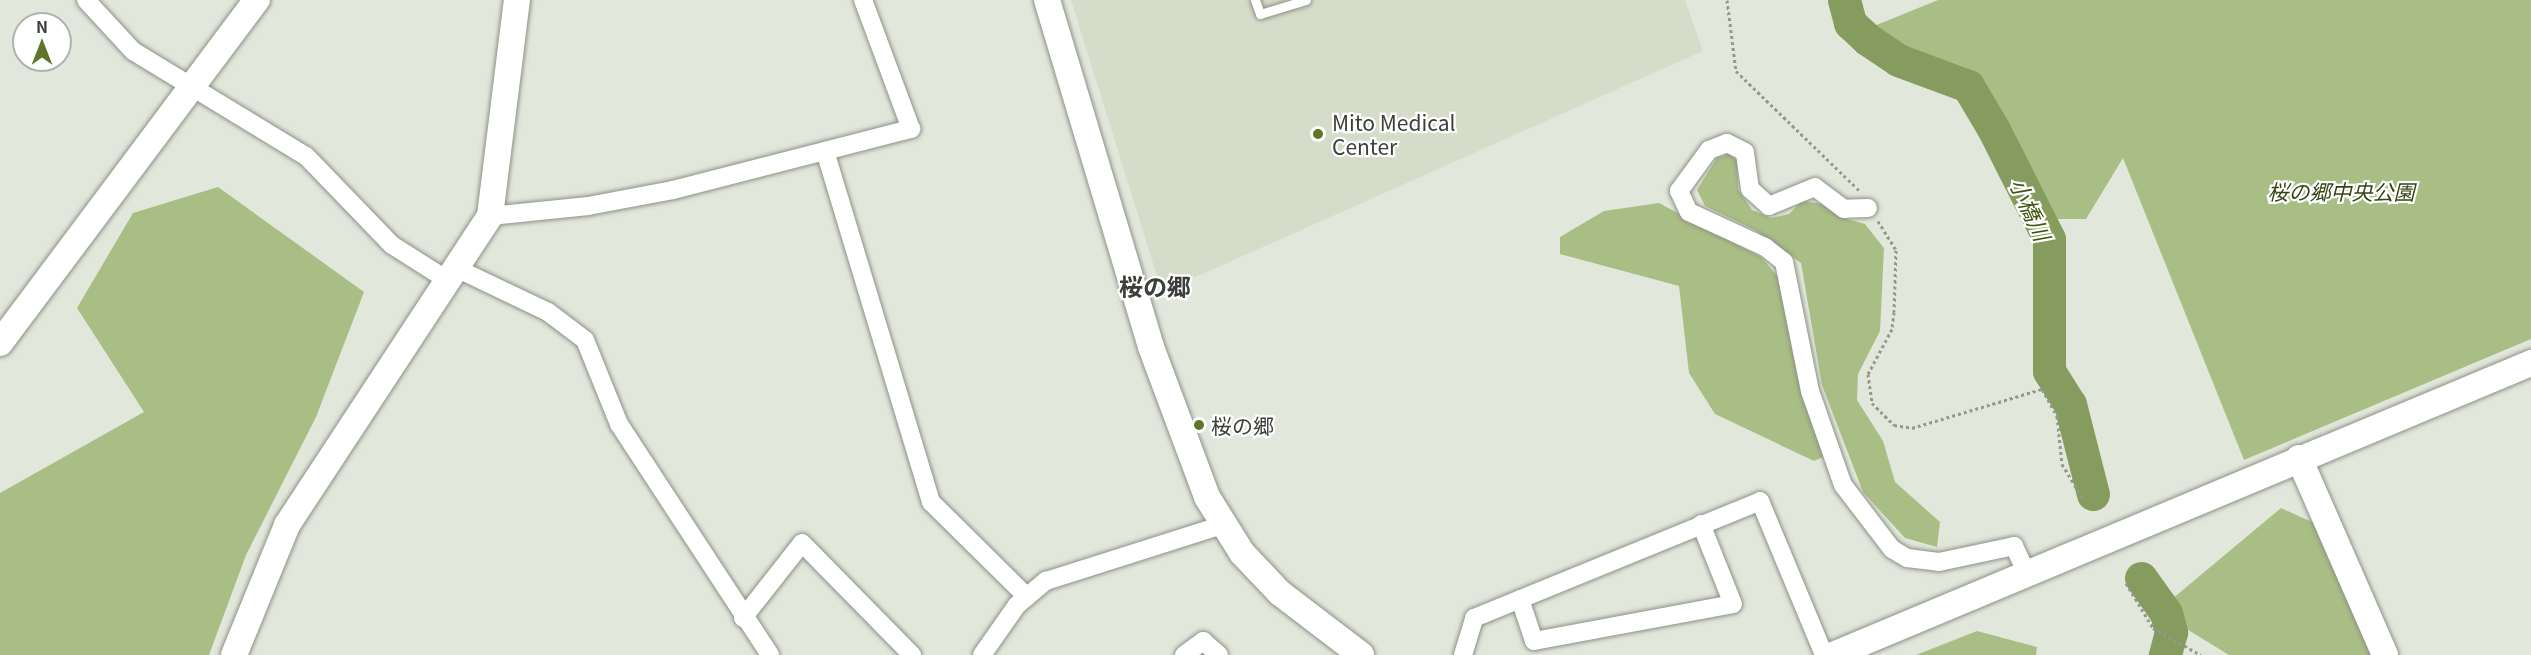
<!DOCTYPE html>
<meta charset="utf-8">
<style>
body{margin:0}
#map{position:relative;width:2531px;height:655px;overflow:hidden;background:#e2e7db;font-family:Georgia,"Noto Sans JP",serif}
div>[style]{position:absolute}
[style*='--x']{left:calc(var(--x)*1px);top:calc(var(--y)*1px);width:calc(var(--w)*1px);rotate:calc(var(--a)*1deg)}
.built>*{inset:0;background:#d5ddca}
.green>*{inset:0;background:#a9be84}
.river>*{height:33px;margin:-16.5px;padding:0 16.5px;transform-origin:16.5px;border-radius:16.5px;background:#869c5e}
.path>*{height:3px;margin-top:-1.5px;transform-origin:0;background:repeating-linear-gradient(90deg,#94988f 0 3px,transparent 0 6px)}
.roads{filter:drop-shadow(0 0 2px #8d9186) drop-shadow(0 0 2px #8d9186)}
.lane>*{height:9px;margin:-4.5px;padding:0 4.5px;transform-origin:4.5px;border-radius:4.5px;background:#fff}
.street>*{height:18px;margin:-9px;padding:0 9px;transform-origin:9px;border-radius:9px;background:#fff}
.secondary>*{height:26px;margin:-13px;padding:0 13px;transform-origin:13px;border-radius:13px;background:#fff}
.dots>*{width:16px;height:16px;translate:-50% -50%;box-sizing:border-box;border:3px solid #fff;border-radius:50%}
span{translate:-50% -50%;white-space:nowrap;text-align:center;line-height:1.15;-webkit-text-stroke:4.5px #fff;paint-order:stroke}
.poi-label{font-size:21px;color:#3c3e39}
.left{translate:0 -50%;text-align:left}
.park-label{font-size:21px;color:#354415;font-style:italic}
.water-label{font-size:22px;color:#40540e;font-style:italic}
.quarter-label{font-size:24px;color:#3c3e39;font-weight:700}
.north{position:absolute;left:12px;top:12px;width:60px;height:60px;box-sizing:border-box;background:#fff;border:2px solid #b1b2b0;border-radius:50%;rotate:0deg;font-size:16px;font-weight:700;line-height:24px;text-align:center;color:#3c3e39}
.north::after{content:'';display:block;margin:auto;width:21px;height:27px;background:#5e7628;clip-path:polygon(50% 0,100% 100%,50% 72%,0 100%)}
</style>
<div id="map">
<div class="built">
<div style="clip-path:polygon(1071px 0,1685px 0,1703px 51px,1162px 292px)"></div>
</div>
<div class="green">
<div style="clip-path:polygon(1938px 0,2531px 0,2531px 339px,2244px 460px,2123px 158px,2086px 219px,2052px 219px,1978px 87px,1923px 62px,1874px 26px)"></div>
<div style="clip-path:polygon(1729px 154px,1737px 161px,1738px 189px,1752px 210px,1771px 218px,1789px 214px,1802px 201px,1823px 204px,1843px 218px,1865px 224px,1884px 248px,1880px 331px,1858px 374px,1857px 400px,1883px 441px,1895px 482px,1940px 522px,1937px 547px,1905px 538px,1863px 492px,1822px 385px,1801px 263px,1755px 230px,1705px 206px,1697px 190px,1717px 158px)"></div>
<div style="clip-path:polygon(218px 187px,364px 292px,316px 417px,246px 555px,209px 655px,0 655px,0 493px,144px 412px,77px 308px,133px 213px)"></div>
<div style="clip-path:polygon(1659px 203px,1762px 258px,1778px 277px,1802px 398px,1827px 455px,1814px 461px,1715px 414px,1689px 373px,1679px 286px,1560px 254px,1560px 237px,1604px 211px)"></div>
<div style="clip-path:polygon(2281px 508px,2314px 523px,2371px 655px,2229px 655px,2185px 628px,2172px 599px)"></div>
<div style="clip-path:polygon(1977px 631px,2037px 647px,2036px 655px,1916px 655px)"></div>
</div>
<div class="river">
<div style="--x:1844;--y:0;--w:24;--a:75"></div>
<div style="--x:1850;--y:23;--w:23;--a:43"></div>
<div style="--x:1867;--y:39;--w:37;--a:34"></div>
<div style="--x:1898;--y:60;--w:75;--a:20.4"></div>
<div style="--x:1968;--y:86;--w:51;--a:59.4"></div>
<div style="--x:1994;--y:130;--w:122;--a:63.2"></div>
<div style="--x:2049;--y:239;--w:132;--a:90"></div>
<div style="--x:2049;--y:371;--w:39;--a:58"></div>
<div style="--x:2070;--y:404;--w:93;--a:75.7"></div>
<div style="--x:2141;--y:578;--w:43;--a:54.5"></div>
<div style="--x:2166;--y:613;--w:20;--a:75"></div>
<div style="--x:2171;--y:632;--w:24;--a:105"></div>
</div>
<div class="path">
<div style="--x:1727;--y:0;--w:72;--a:82.8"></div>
<div style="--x:1736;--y:71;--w:171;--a:44.1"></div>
<div style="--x:1878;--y:221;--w:34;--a:58"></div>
<div style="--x:1896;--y:250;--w:62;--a:91.8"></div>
<div style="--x:1894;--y:312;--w:17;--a:97"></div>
<div style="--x:1892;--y:329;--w:51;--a:118.1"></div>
<div style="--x:1868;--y:374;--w:29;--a:82"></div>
<div style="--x:1872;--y:403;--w:31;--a:45"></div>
<div style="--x:1894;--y:425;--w:18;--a:9"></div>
<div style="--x:1912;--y:428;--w:136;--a:-16.7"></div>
<div style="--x:2042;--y:389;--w:31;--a:61"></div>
<div style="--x:2057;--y:416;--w:48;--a:84.1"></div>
<div style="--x:2062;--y:464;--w:41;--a:59"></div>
<div style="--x:2126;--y:583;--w:52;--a:59"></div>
<div style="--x:2153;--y:628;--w:55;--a:29.4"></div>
</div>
<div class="roads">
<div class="lane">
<div style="--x:1255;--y:0;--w:15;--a:70"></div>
<div style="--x:1260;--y:14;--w:48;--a:-16.9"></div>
</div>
<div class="street">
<div style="--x:86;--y:0;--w:69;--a:47.3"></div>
<div style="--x:133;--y:51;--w:202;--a:31.3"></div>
<div style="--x:306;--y:156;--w:124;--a:46"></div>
<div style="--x:392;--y:245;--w:67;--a:32.3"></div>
<div style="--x:825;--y:151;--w:367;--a:73.2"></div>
<div style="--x:931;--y:502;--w:135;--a:44.7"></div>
<div style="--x:1868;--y:208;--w:24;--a:178"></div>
<div style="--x:1844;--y:209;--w:36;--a:-143"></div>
<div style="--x:1815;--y:187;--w:50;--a:157.6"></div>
<div style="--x:1769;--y:206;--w:25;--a:-138"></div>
<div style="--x:1750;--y:189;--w:37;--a:-98"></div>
<div style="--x:1745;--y:152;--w:20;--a:-153"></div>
<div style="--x:1727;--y:143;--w:19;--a:159"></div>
<div style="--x:1709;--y:150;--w:51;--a:126.2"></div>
<div style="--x:1679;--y:191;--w:23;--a:65"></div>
<div style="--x:1689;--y:212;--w:84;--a:24.7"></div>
<div style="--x:1765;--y:247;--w:24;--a:38"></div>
<div style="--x:1784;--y:262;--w:132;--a:78.6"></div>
<div style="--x:1810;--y:391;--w:100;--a:70.7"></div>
<div style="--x:1843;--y:485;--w:81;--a:52.6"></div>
<div style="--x:1892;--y:549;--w:17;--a:31"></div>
<div style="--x:1907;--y:558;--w:32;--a:7"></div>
<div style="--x:1939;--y:562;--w:77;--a:-12"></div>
<div style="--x:2014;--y:546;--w:29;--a:65"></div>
<div style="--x:490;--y:216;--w:99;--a:-5.8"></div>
<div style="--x:588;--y:206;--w:86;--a:-10.7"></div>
<div style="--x:673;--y:190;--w:246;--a:-14.4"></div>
<div style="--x:911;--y:129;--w:138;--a:-110.4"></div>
<div style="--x:458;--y:269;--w:100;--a:25.5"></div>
<div style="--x:548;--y:312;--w:46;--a:37.1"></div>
<div style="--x:585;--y:340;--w:91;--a:68"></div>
<div style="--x:619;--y:424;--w:276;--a:56.8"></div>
<div style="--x:1520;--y:599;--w:44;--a:71.6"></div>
<div style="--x:1534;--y:641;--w:202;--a:-10.5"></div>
<div style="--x:1733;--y:604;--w:86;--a:-111.8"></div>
<div style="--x:743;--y:618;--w:95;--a:-51.8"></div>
<div style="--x:802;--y:543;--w:157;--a:45.5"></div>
<div style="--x:982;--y:655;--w:61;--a:-55"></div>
<div style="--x:1017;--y:605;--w:38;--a:-40"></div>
<div style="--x:1046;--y:581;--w:186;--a:-17.6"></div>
<div style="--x:1184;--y:655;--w:24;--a:-36"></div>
<div style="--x:1203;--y:641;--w:21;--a:41"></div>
<div style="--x:1463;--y:655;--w:39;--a:-73"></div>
<div style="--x:1474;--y:618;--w:309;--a:-22.2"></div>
<div style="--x:1760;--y:501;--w:167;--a:67.4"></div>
</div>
<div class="secondary">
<div style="--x:1047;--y:0;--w:362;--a:73.3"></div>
<div style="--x:1151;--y:347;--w:160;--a:69.5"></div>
<div style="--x:1207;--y:497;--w:66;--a:58"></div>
<div style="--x:1242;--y:553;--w:55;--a:46.5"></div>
<div style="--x:1280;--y:593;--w:102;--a:37.4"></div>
<div style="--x:0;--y:343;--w:429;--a:-53.2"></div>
<div style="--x:2299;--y:458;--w:215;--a:66.4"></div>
<div style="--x:234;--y:655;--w:140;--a:-67.8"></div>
<div style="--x:287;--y:525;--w:370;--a:-56.7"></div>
<div style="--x:490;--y:216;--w:218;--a:-82.9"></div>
<div style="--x:1833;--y:655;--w:757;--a:-22.7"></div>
</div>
</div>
<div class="dots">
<div style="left:1318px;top:134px;background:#5e7628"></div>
<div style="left:1199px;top:425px;background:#5e7628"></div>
</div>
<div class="poi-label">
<span class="left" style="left:1332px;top:134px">Mito Medical<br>Center</span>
<span class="left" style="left:1211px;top:425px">桜の郷</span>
</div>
<div class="park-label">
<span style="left:2341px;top:191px">桜の郷中央公園</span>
</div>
<div class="water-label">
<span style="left:2031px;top:209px;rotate:66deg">小橋川</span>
</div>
<div class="quarter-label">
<span style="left:1155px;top:286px">桜の郷</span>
</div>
<div class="north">N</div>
</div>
